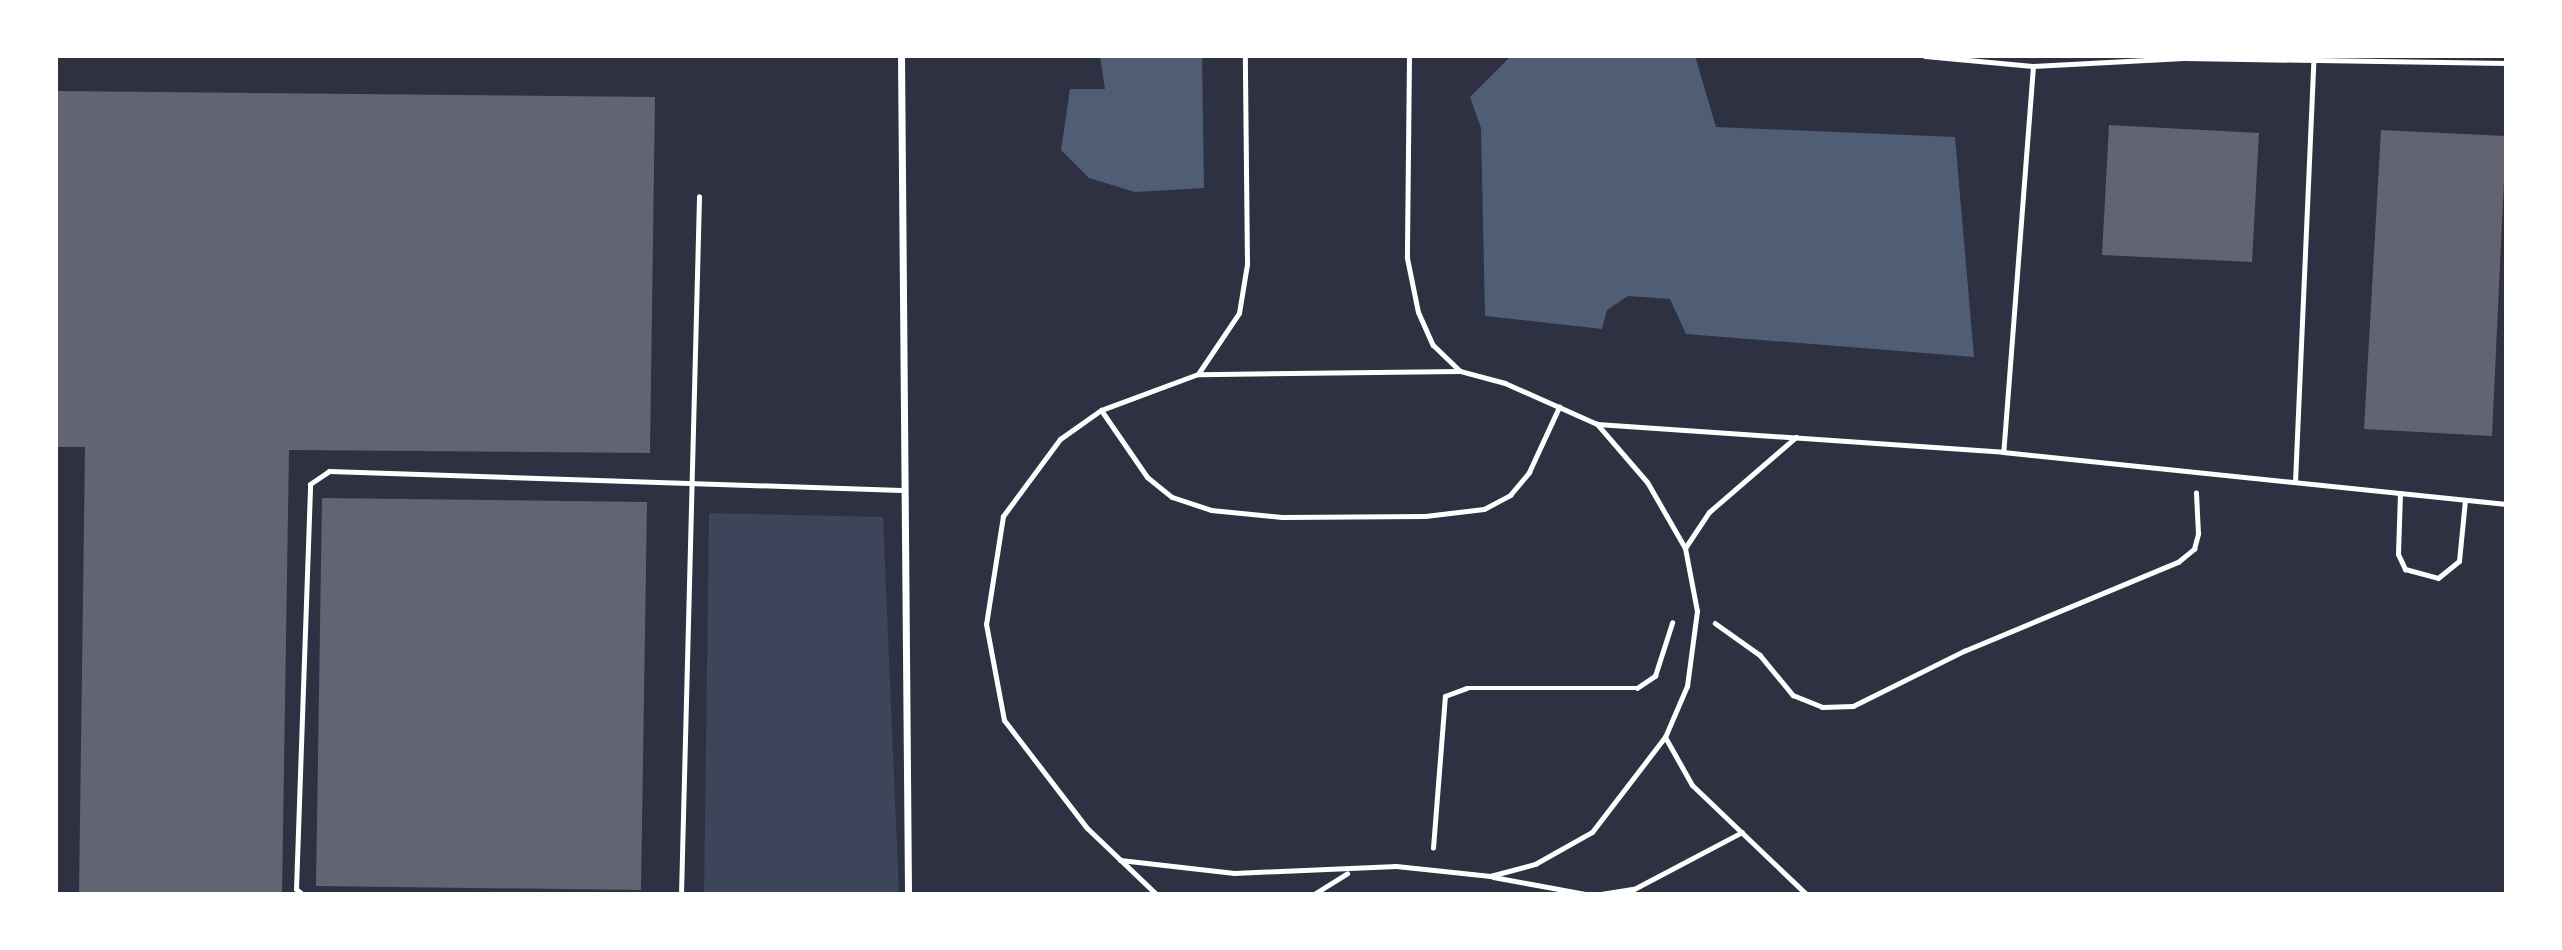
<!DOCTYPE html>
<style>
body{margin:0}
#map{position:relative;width:2562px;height:950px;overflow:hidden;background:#2d3142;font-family:"Roboto Serif",serif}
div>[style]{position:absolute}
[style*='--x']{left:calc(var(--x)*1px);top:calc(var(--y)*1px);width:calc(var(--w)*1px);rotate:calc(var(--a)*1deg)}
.green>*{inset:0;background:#3c4559}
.water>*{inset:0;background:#4f5d75}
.building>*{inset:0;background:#626471}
.path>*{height:4.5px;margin:-2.25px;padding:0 2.25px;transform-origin:2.25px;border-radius:2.25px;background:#fff}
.service>*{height:5px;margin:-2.5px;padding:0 2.5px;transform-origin:2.5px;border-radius:2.5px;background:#fff}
.minor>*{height:7px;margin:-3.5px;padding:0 3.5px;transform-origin:3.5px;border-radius:3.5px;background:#fff}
span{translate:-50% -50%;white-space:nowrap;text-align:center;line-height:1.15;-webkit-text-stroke:5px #fff;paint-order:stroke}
.frame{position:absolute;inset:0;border:58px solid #fff;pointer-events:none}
</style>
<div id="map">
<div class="green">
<div style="clip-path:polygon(709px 513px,883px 517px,899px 894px,704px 894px)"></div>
</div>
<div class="water">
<div style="clip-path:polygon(1100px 56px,1202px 56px,1204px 188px,1135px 192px,1089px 178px,1061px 150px,1070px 89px,1105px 89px)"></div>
<div style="clip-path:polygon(1511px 56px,1695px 56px,1716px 127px,1955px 137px,1974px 357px,1686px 334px,1670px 299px,1628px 296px,1607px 310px,1602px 329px,1485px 316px,1481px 128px,1470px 97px)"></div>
</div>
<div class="building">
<div style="clip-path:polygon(56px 91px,655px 97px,650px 453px,289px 450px,282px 894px,79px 894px,85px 447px,56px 447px)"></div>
<div style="clip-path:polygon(2109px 125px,2259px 133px,2252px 262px,2102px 255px)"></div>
<div style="clip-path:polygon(2381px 130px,2506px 136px,2492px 436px,2364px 429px)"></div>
<div style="clip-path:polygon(322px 498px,647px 502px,641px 890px,316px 886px)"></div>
</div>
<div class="path">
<div style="--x:1715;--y:623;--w:55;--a:35.4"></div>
<div style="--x:1760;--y:655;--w:52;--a:50.5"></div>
<div style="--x:1793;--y:695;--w:31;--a:22"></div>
<div style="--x:1822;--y:707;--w:31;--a:-2"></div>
<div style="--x:1853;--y:706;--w:124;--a:-26.4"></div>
<div style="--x:1964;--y:651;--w:232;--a:-22.6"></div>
<div style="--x:2178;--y:562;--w:21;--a:-39"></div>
<div style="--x:2194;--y:549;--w:16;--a:-75"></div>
<div style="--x:2198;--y:534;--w:41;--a:-92.8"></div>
<div style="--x:1433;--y:848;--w:152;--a:-85.5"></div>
<div style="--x:1445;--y:696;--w:23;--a:-20"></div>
<div style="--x:1467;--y:688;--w:170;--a:0"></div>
<div style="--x:1637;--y:688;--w:22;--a:-34"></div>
<div style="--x:1655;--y:676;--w:56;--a:-72.2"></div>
</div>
<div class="service">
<div style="--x:1409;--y:56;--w:202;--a:90.6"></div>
<div style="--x:1407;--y:258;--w:55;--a:78.5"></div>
<div style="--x:1418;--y:312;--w:36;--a:66"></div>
<div style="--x:1433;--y:345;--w:36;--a:44"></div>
<div style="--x:1925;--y:56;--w:108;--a:5.3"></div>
<div style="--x:2033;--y:66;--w:387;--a:94.4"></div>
<div style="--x:2003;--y:452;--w:506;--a:5.9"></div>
<div style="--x:2033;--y:66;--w:151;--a:-3"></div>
<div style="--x:2184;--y:58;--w:322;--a:0.9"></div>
<div style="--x:1198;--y:374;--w:73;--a:-56.1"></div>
<div style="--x:1239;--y:313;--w:50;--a:-80.7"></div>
<div style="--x:1247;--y:264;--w:208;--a:-90.6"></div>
<div style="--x:1101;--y:410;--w:81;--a:55.5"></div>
<div style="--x:1147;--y:477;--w:32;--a:39"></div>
<div style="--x:1172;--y:497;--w:41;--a:18.4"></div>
<div style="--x:1211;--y:510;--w:71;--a:5.6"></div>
<div style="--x:1282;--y:517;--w:143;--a:-0.4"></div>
<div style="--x:1425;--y:516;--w:59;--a:-6.8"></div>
<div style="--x:1484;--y:509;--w:30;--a:-28"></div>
<div style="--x:1510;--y:495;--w:30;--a:-50"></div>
<div style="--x:1529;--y:472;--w:72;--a:-65.2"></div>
<div style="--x:1597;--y:424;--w:407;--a:3.9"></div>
<div style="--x:2295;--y:482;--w:420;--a:-87.5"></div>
<div style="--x:2400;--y:493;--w:61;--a:91.9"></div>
<div style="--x:2398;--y:554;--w:17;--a:65"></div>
<div style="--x:2405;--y:569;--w:34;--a:15"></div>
<div style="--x:2438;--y:578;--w:27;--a:-39"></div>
<div style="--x:2459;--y:561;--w:61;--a:-84.4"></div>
<div style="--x:1685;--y:548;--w:43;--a:-56.3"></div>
<div style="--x:1709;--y:512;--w:115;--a:-40.8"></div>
<div style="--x:1665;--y:737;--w:55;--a:60.6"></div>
<div style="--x:1692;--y:785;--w:158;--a:43.7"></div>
<div style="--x:1120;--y:860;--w:115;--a:6.5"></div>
<div style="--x:1234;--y:873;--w:162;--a:-2.5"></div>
<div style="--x:1396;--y:866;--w:95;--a:6.1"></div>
<div style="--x:1490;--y:876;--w:47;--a:-14.9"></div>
<div style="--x:1535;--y:864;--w:65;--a:-29.3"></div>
<div style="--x:1592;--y:832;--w:120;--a:-52.5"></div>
<div style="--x:1665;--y:737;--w:56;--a:-66.7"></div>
<div style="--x:1687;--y:686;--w:76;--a:-82.4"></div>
<div style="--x:1697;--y:611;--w:64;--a:-100.8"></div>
<div style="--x:1685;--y:548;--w:76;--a:-119.9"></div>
<div style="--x:1647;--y:482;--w:77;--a:-130.8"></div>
<div style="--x:1597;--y:424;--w:101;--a:-156"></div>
<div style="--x:1505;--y:383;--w:47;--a:-165.1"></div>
<div style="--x:1460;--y:371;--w:262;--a:179.3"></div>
<div style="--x:1198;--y:374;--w:103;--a:159.6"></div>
<div style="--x:1101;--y:410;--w:50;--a:144.7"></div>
<div style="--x:1060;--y:439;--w:96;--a:126.5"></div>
<div style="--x:1003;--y:516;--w:109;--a:98.9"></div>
<div style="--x:986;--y:624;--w:98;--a:79.4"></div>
<div style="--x:1004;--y:720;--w:136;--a:52.5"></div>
<div style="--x:1087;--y:828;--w:95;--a:43.7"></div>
<div style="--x:1493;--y:877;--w:95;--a:10.4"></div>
<div style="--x:302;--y:894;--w:8;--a:-140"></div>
<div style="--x:296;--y:889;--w:405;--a:-88"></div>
<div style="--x:310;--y:484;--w:23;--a:-34"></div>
<div style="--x:329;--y:471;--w:572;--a:1.9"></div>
<div style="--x:681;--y:894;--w:698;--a:-88.52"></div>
<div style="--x:1314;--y:894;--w:39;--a:-32"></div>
<div style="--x:1601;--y:894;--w:33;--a:-9"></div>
<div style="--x:1634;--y:889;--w:122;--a:-27.8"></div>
</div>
<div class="minor">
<div style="--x:901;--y:56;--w:838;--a:89.52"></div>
</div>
<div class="frame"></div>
</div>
